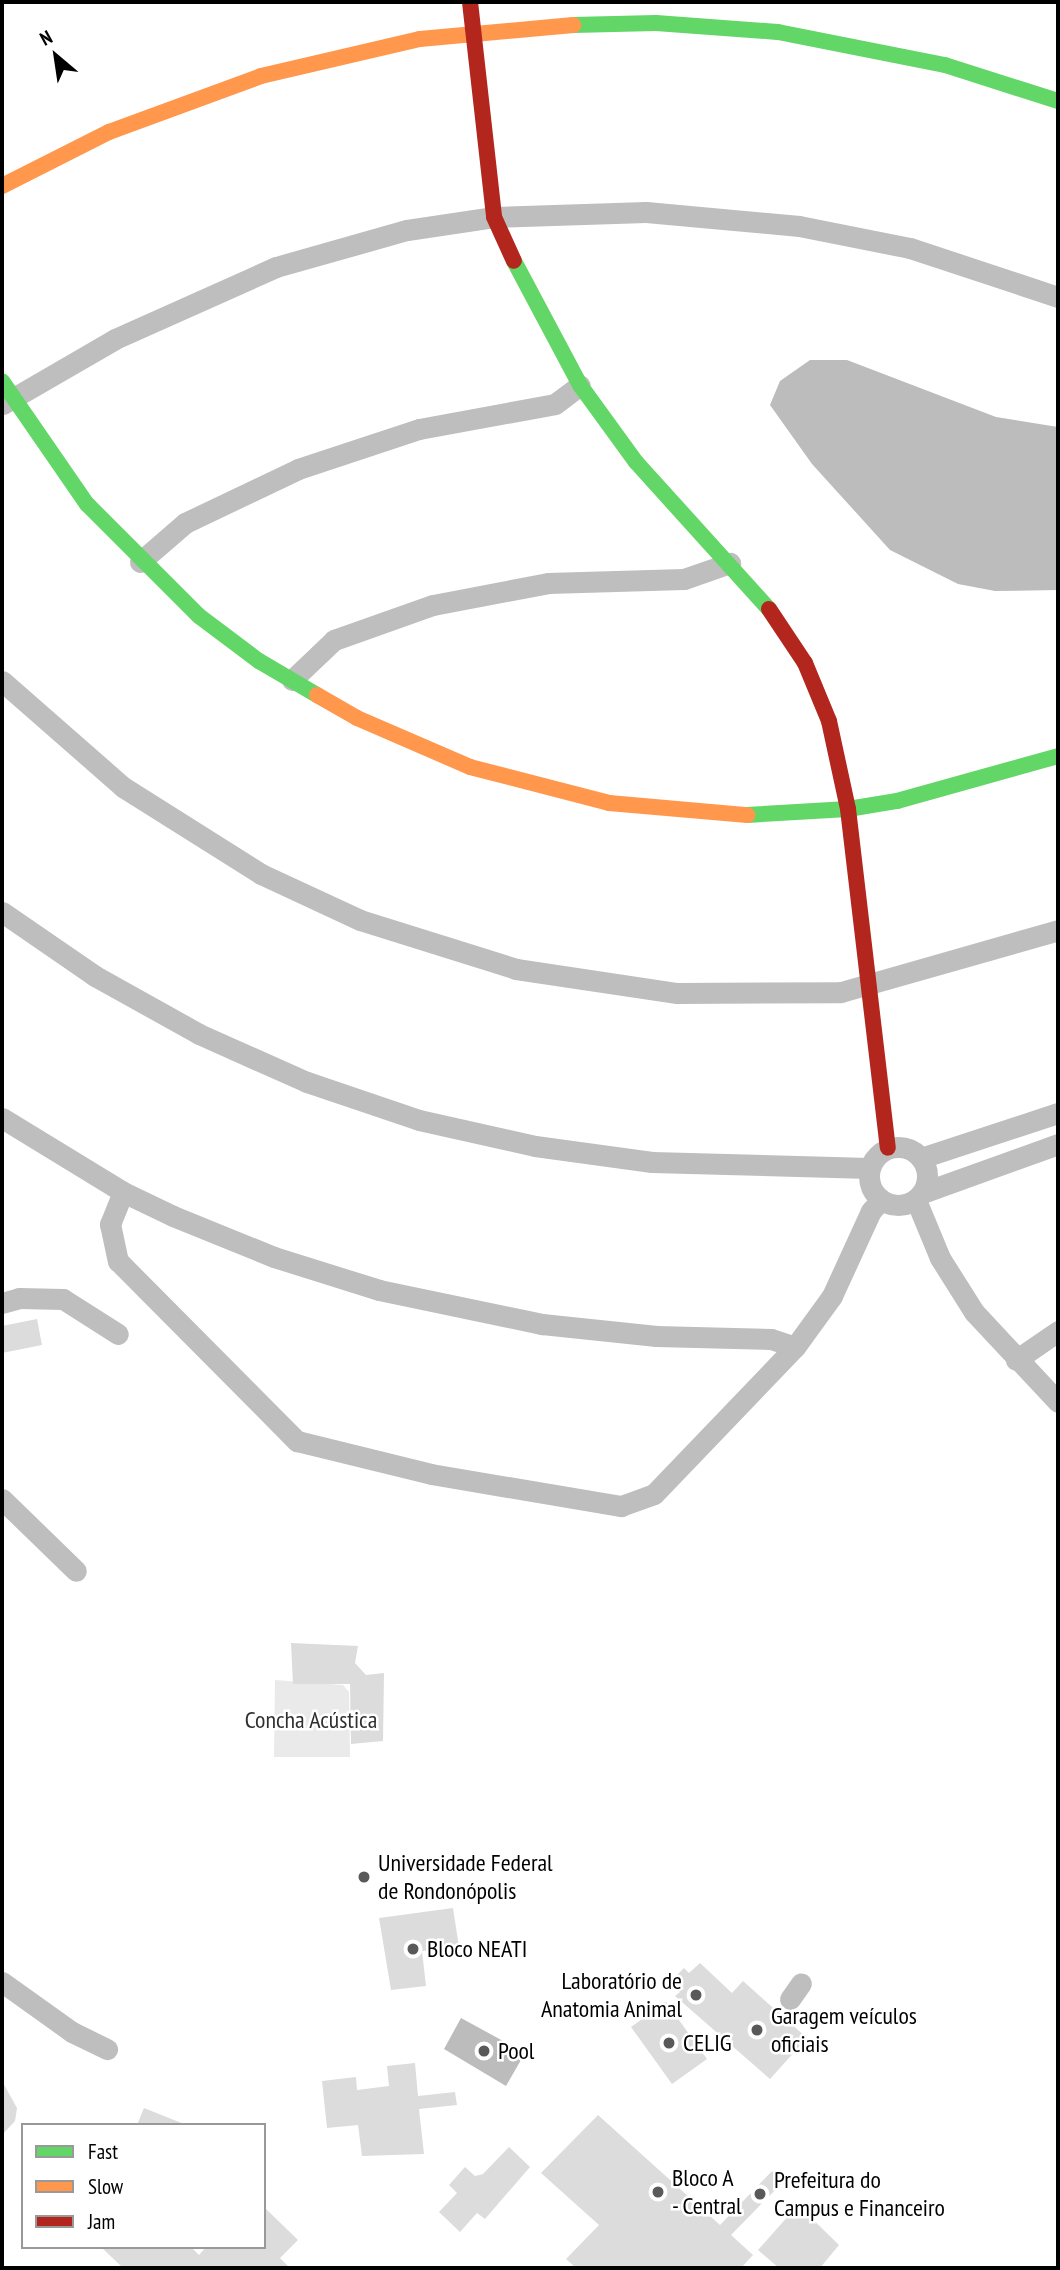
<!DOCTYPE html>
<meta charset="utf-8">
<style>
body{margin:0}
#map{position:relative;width:1060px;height:2270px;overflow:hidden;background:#fff;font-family:"PT Sans Narrow",sans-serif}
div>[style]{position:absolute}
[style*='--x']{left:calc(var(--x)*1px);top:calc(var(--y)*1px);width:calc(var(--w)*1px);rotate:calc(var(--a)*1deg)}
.green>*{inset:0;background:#eaeaea}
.water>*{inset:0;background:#bcbcbc}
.building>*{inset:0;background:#dcdcdc}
.street>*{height:21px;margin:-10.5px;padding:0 10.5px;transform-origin:10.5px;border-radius:10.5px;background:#bebebe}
.street>.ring{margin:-10.5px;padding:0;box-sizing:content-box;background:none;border:21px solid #bebebe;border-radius:50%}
.fast>*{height:16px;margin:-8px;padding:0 8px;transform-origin:8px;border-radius:8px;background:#63d668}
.slow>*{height:16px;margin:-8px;padding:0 8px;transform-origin:8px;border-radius:8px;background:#ff974d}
.jam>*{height:16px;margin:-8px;padding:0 8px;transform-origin:8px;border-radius:8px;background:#b3261e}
.dots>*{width:19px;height:19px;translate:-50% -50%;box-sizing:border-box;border:4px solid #fff;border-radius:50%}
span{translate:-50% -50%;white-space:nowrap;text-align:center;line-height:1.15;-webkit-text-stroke:5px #fff;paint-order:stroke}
.park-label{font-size:24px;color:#2f2f2f}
.poi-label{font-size:24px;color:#000}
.left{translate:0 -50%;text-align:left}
.right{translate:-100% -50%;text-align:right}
.frame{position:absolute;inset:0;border:4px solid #000;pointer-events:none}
.legend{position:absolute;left:21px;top:2123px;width:245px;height:126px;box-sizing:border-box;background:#fff;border:2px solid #999;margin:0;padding:9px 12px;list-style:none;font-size:21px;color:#000}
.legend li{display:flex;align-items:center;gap:14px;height:35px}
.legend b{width:35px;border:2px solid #999}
.north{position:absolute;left:21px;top:21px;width:70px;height:70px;-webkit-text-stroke:5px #fff;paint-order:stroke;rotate:331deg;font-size:19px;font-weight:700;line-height:28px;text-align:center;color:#000}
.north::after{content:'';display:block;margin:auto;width:24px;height:32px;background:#000;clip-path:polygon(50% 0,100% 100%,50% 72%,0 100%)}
</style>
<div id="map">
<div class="green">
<div style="clip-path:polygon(275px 1680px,343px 1685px,349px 1692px,350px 1757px,274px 1757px)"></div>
</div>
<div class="water">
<div style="clip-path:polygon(810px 360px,847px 360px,996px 417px,1058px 427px,1058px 590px,995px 591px,958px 584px,890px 550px,812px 464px,770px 405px,780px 381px)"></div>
<div style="clip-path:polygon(461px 2018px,525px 2053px,506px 2086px,444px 2049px)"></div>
</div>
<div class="building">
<div style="clip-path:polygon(37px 1319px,42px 1345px,2px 1353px,2px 1326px)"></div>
<div style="clip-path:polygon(291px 1643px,358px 1646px,355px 1663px,366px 1675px,384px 1673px,383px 1741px,351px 1744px,350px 1684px,293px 1684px)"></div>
<div style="clip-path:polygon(453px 1908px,459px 1947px,422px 1951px,426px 1986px,391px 1990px,379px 1918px)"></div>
<div style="clip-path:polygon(700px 1963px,732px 1993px,743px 1981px,807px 2038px,770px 2079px,675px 1996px,680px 1992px,670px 1982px,684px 1968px,689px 1973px)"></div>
<div style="clip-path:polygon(666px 2002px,707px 2059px,672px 2084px,631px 2027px)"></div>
<div style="clip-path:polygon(415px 2063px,418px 2096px,455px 2092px,457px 2105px,419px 2109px,424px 2154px,362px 2156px,358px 2125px,327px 2128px,322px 2081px,356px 2077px,357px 2090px,389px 2086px,387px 2066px)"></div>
<div style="clip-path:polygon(2px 2081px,17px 2108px,15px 2121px,2px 2135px)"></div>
<div style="clip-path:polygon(144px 2108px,184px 2124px,184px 2125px,137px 2125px)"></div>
<div style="clip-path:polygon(598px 2115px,720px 2225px,772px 2171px,783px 2182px,731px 2235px,753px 2255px,741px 2268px,576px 2268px,566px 2259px,599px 2225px,541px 2173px)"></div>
<div style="clip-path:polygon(509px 2147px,530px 2167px,485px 2219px,477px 2213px,460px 2232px,439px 2212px,457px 2193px,449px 2185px,465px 2167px,475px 2176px,483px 2174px)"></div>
<div style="clip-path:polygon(798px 2205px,839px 2245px,820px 2268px,779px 2268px,758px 2250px)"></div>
<div style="clip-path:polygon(264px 2207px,298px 2240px,280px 2258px,290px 2268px,123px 2268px,101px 2247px,191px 2247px,199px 2255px,206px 2247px,264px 2247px)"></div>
</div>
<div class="street">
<div style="--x:3;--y:404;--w:129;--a:-30.1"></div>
<div style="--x:115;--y:339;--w:176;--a:-24.1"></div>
<div style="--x:276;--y:267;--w:136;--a:-15.8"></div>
<div style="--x:407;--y:230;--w:88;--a:-8.5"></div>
<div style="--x:494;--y:217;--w:152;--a:-1.9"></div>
<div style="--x:646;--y:212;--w:154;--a:5.2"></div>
<div style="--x:799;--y:226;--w:113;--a:11.2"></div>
<div style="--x:910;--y:248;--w:156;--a:18.3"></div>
<div style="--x:140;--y:562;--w:60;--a:-40.9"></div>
<div style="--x:185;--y:523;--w:125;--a:-25.5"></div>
<div style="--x:298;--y:469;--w:127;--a:-18.3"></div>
<div style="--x:419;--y:429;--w:138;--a:-10.4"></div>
<div style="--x:555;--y:404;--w:31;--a:-37"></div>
<div style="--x:292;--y:680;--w:58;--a:-43.6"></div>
<div style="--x:334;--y:640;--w:105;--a:-19.5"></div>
<div style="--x:433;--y:605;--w:117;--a:-10.8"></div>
<div style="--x:548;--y:583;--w:136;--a:-1.7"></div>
<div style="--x:684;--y:579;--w:49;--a:-19.2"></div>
<div style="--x:2;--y:681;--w:161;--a:41.2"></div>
<div style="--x:123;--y:787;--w:163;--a:32.2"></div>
<div style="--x:261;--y:874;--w:109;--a:24.9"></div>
<div style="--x:360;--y:920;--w:164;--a:17.4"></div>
<div style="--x:516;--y:969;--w:163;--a:8.5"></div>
<div style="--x:677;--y:993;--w:164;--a:-0.3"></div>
<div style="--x:841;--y:992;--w:226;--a:-15.9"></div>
<div style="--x:2;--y:912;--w:113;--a:34.5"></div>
<div style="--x:95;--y:976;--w:119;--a:29.1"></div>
<div style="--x:199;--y:1034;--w:118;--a:24"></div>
<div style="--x:307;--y:1082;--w:118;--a:18.7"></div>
<div style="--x:419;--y:1120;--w:119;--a:12.6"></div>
<div style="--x:535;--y:1146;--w:118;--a:7.8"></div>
<div style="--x:652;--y:1162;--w:217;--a:1.6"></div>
<div style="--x:2;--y:1118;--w:142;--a:31.4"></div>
<div style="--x:123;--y:1192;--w:55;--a:25.6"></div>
<div style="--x:173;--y:1216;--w:109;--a:22.1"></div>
<div style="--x:274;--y:1257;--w:110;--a:17.4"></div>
<div style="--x:379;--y:1290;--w:167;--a:11.8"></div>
<div style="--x:542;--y:1324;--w:115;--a:6"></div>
<div style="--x:656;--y:1336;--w:115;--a:1.5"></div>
<div style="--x:771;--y:1339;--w:25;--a:18"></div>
<div class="ring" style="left:869px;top:1147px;width:37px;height:37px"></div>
<div style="--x:921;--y:1158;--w:144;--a:-18.2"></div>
<div style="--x:123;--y:1192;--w:35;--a:112"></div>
<div style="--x:110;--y:1224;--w:38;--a:78"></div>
<div style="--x:118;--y:1261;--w:254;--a:45.2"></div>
<div style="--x:297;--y:1441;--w:138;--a:13.8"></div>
<div style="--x:431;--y:1474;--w:193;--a:9.6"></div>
<div style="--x:621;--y:1506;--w:35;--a:-20"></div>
<div style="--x:654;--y:1494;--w:204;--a:-46.2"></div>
<div style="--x:795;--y:1347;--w:63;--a:-54"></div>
<div style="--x:832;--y:1296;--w:94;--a:-65.4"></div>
<div style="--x:871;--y:1211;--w:15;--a:-48"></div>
<div style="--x:922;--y:1193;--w:145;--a:-19.8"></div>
<div style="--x:916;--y:1200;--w:63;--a:67.5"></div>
<div style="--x:940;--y:1258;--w:64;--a:57.8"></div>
<div style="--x:974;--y:1312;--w:123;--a:47"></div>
<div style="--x:2;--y:1303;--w:18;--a:-16"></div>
<div style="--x:19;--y:1298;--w:44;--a:1.3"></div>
<div style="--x:63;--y:1299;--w:65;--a:32.5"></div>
<div style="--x:1016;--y:1360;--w:51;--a:-34.6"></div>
<div style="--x:2;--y:1499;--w:103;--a:44.2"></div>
<div style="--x:2;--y:1982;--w:86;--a:35.5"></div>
<div style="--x:72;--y:2032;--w:39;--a:26"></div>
<div style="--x:790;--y:1999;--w:19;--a:-55"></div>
</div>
<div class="fast">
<div style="--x:573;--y:25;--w:83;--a:-1.4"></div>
<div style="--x:656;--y:23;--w:122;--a:4.2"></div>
<div style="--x:778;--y:32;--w:170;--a:11.2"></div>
<div style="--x:945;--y:65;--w:119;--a:17.7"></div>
<div style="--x:514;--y:261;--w:140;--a:62"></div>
<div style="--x:580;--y:385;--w:95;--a:54"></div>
<div style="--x:636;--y:462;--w:198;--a:47.9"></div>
<div style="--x:2;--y:381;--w:150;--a:55.4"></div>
<div style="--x:87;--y:504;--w:158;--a:45"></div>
<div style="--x:199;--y:616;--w:75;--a:36.9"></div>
<div style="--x:259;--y:661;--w:67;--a:30.4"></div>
<div style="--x:747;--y:815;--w:101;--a:-3.4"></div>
<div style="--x:848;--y:809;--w:50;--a:-9.3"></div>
<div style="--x:897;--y:801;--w:167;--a:-15.6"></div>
</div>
<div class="slow">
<div style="--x:2;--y:186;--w:120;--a:-26.8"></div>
<div style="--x:109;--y:132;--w:162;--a:-20.2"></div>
<div style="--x:261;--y:76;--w:163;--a:-13.1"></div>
<div style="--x:420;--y:39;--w:154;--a:-5.2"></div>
<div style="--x:317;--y:695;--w:46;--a:29.9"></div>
<div style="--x:357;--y:718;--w:123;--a:23.4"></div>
<div style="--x:470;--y:767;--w:144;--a:14.5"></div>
<div style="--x:609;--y:803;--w:139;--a:5"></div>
</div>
<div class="jam">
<div style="--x:470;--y:2;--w:216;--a:83.6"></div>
<div style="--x:494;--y:217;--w:48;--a:65.6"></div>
<div style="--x:769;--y:609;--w:65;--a:56.3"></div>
<div style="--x:805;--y:663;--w:63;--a:67.5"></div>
<div style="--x:829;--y:721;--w:90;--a:77.8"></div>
<div style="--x:848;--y:809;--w:341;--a:83.3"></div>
</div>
<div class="dots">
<div style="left:364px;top:1877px;background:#595959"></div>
<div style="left:413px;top:1949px;background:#595959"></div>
<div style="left:696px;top:1995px;background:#595959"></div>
<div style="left:757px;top:2030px;background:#595959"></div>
<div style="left:669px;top:2043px;background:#595959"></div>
<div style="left:484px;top:2051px;background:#595959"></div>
<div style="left:658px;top:2192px;background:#595959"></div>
<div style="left:760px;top:2194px;background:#595959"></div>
</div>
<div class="park-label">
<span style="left:311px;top:1720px">Concha Acústica</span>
</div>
<div class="poi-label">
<span class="left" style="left:378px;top:1877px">Universidade Federal<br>de Rondonópolis</span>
<span class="left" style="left:427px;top:1949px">Bloco NEATI</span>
<span class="right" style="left:682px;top:1995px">Laboratório de<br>Anatomia Animal</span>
<span class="left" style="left:771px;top:2030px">Garagem veículos<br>oficiais</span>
<span class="left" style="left:683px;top:2043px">CELIG</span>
<span class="left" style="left:498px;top:2051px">Pool</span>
<span class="left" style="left:672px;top:2192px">Bloco A<br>- Central</span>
<span class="left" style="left:774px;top:2194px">Prefeitura do<br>Campus e Financeiro</span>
</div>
<div class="frame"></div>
<ul class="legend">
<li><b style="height:9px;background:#63d668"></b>Fast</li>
<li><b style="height:9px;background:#ff974d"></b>Slow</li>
<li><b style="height:9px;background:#b3261e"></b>Jam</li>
</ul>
<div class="north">N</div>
</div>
